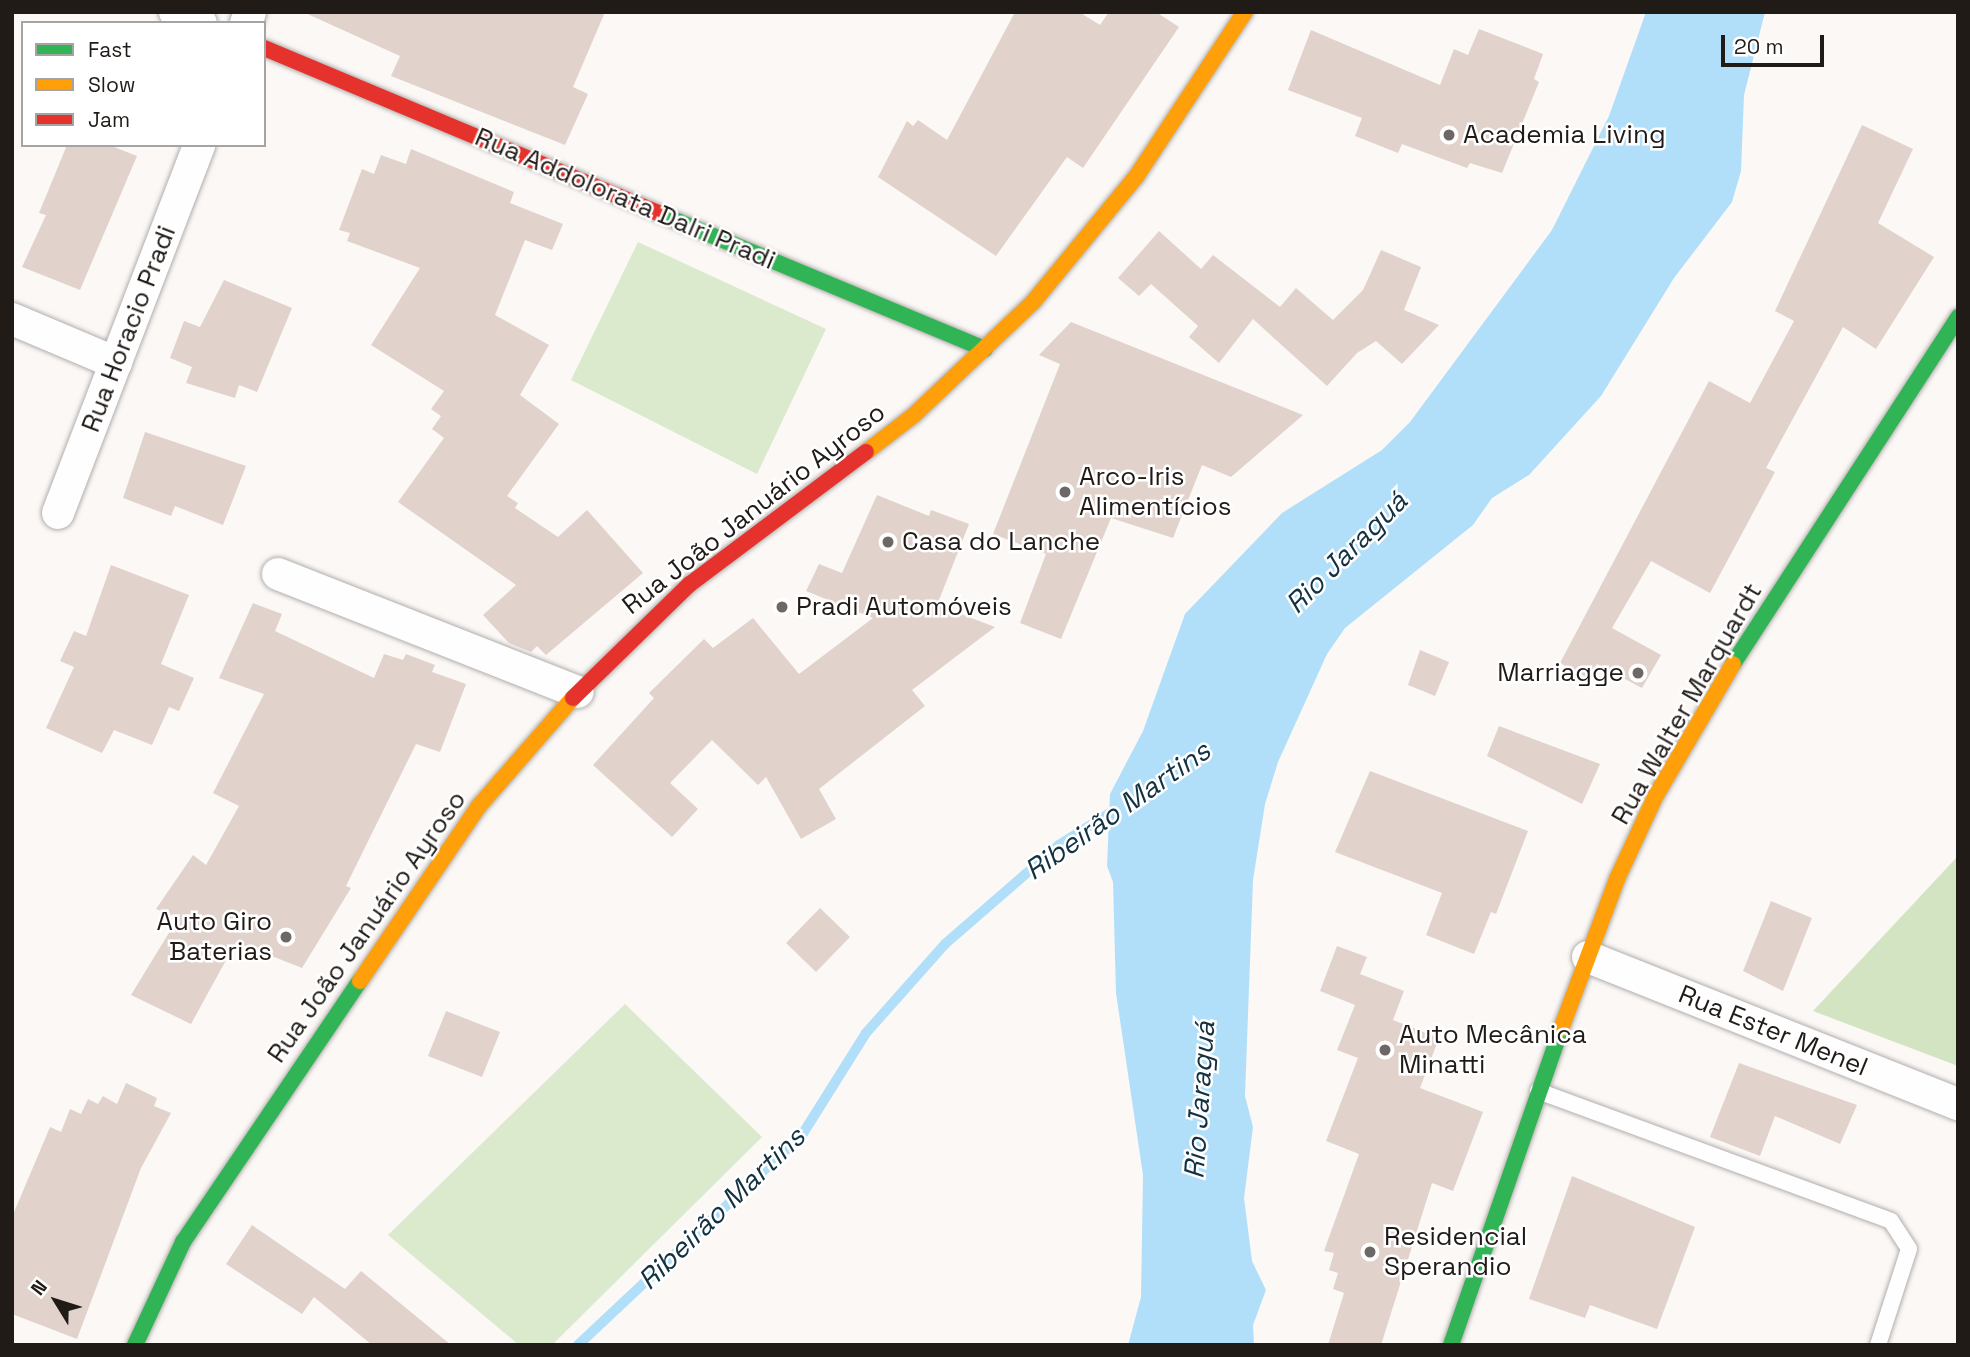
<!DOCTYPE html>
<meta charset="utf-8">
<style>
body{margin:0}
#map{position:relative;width:1970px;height:1357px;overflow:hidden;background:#fbf8f6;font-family:"Space Grotesk",sans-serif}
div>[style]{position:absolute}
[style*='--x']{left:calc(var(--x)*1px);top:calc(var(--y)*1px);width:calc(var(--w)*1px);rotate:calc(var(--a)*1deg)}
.green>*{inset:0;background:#dbe9cc}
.forest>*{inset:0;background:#d3e4c2}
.water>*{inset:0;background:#b1dffa}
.stream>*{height:10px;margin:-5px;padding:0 5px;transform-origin:5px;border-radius:5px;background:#b1dffa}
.building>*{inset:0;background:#e1d3cc}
.roads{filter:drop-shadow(0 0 2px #b2aeac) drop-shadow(0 0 2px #b2aeac)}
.lane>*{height:16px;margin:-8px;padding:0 8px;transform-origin:8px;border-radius:8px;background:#fefefe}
.street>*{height:32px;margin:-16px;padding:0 16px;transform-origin:16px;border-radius:16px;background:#fefefe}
.fast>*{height:16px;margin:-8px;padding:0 8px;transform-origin:8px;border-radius:8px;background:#30b455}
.slow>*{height:16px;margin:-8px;padding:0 8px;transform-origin:8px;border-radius:8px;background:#ff9f0a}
.jam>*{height:16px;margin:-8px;padding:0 8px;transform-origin:8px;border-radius:8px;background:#e5322d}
.dots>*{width:19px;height:19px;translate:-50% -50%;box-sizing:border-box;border:4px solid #fff;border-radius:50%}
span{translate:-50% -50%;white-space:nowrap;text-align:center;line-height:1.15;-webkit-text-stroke:5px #fff;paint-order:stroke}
.poi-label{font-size:26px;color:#211b18}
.left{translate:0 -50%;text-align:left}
.right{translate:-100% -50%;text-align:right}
.street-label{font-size:26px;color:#211b18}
.water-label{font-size:28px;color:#123141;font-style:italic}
.frame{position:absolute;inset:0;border:14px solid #211b18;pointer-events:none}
.legend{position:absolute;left:21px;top:21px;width:245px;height:126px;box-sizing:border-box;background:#fff;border:2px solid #a6a4a3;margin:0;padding:9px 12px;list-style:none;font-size:21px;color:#211b18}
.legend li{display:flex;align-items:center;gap:14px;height:35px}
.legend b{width:35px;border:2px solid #a6a4a3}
.north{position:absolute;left:21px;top:1266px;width:70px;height:70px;-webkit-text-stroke:5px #fff;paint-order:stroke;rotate:308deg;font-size:19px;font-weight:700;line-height:28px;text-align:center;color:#211b18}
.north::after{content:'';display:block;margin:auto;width:24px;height:32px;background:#211b18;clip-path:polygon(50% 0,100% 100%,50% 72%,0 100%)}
.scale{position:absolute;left:1721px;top:35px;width:103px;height:32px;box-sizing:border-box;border:4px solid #211b18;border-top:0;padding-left:9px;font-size:21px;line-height:24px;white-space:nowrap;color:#211b18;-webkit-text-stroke:5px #fff;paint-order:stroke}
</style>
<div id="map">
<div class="green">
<div style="clip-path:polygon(638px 242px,826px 329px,757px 474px,571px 380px)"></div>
<div style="clip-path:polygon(625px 1004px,762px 1137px,552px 1345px,519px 1345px,388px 1235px)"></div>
</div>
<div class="forest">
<div style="clip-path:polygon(1958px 856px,1958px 1066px,1813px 1011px)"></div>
</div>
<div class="water">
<div style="clip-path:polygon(1646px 12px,1765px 12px,1744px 95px,1741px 171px,1732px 202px,1674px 278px,1601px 396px,1529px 475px,1492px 498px,1473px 525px,1345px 628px,1327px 654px,1278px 762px,1265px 804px,1253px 880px,1245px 1096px,1253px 1127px,1244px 1198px,1252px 1261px,1266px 1290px,1253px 1325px,1254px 1345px,1128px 1345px,1141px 1297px,1143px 1175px,1116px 993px,1113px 882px,1107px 866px,1110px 794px,1143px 731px,1185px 614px,1282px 513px,1382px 450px,1410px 422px,1552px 230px,1609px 116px)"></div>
</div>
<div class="stream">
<div style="--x:578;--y:1345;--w:307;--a:-43.2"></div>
<div style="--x:802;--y:1135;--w:120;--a:-57.9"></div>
<div style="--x:866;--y:1033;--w:119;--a:-48.4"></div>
<div style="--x:945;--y:944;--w:151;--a:-41"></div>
<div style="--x:1059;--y:845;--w:77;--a:-32.2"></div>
</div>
<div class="building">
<div style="clip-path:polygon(303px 12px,605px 12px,573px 87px,588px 94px,565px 145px,391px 76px,400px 56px)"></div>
<div style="clip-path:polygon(1015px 12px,1079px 12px,1100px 25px,1109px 12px,1156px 12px,1179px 27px,1083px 168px,1067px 157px,996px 256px,878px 177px,907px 121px,913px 126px,918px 120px,947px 140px)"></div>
<div style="clip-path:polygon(1479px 29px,1543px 54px,1534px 79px,1539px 82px,1502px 173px,1470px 163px,1467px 168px,1402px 144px,1398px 153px,1355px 136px,1362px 118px,1288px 90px,1311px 30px,1440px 85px,1454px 49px,1468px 55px)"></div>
<div style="clip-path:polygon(1862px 125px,1913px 149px,1878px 223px,1934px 257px,1876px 349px,1843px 327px,1766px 468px,1775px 472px,1710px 593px,1651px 561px,1612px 628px,1661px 655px,1642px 688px,1597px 664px,1588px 678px,1560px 663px,1709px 381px,1750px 403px,1794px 321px,1775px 311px)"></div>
<div style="clip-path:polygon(67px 145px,109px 145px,137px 156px,80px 290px,22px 267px,46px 215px,39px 213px)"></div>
<div style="clip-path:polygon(411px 149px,514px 192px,510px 203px,563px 224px,552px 250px,525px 240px,495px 315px,549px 345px,520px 395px,559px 424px,507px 496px,518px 503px,515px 508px,558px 537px,587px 510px,643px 573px,546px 655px,537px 646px,531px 652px,509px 643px,483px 615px,516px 585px,398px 502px,444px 438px,432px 429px,441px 416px,431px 409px,444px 391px,371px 345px,420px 268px,347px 241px,350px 233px,339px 230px,362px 169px,374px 174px,381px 155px,406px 164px)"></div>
<div style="clip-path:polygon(1159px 231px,1201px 269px,1213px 255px,1280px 307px,1296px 288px,1333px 320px,1363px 290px,1381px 250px,1421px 267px,1404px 310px,1439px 325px,1402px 364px,1376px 341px,1357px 353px,1327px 386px,1253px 319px,1219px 363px,1189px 337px,1198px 326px,1151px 284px,1139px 296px,1118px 278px)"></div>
<div style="clip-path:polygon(224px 280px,292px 308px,257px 392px,239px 385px,235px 398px,186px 383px,192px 367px,170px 358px,184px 321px,200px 327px)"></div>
<div style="clip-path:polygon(1071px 322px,1303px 415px,1231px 477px,1202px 465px,1173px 538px,1111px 518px,1061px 639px,1020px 623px,1046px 554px,993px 534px,1060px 364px,1039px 355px)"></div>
<div style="clip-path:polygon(145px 432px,246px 466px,223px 525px,175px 506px,171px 516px,123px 498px)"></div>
<div style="clip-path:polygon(877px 495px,929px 516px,931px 510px,969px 524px,937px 605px,995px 627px,912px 690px,925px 706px,819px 789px,836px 819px,801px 839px,766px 777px,758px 785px,712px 740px,670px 783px,698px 809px,672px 837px,593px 765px,654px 698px,649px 693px,704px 639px,713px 648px,753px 618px,799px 674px,873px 618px,806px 591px,819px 564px,842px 573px)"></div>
<div style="clip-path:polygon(111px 565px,189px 595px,161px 664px,194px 678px,179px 711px,169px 707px,152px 745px,114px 730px,102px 753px,46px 728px,74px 667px,60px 661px,74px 631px,86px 636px)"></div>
<div style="clip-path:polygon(253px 603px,282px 614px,275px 631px,374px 678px,384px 654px,403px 660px,406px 654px,435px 665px,432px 672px,466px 684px,440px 752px,416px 744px,346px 886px,351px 888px,302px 968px,236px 942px,191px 1024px,131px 995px,178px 918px,156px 909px,193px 855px,206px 865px,239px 806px,213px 793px,264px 694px,219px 678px)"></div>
<div style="clip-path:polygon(1420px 650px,1449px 662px,1435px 696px,1408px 685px)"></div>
<div style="clip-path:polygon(1499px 726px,1600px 764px,1582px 804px,1487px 756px)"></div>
<div style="clip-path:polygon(1370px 771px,1528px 831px,1496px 914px,1491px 912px,1474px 954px,1426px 935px,1442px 893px,1335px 852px)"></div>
<div style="clip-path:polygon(1771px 901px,1812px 918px,1783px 991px,1743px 971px)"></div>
<div style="clip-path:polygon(820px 908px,850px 937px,816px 972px,786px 943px)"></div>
<div style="clip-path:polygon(1337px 946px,1367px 957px,1360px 974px,1404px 991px,1393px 1020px,1439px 1038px,1420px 1088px,1483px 1112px,1453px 1191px,1432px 1183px,1381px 1345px,1328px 1345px,1344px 1293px,1333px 1289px,1338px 1273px,1329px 1270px,1334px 1253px,1324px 1251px,1359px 1154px,1326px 1141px,1358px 1058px,1337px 1050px,1355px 1005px,1320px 991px)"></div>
<div style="clip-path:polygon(446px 1011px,500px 1032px,482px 1077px,428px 1056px)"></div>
<div style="clip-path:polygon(1739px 1063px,1857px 1105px,1840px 1144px,1775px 1116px,1760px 1156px,1710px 1137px)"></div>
<div style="clip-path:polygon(126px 1083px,157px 1098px,154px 1106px,171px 1113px,141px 1168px,77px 1339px,12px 1314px,12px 1217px,50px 1127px,61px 1132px,70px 1109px,81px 1114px,88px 1099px,98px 1104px,103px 1096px,117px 1104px)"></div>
<div style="clip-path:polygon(1572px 1176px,1695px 1227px,1657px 1329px,1590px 1305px,1585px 1318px,1529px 1299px)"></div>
<div style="clip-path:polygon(252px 1225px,345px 1289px,361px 1271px,451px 1345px,372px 1345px,314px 1297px,302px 1314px,226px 1264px)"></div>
</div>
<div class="roads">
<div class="lane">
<div style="--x:1538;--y:1091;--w:376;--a:20.2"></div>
<div style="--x:1891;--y:1221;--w:33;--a:57"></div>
<div style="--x:1909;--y:1249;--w:101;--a:107.9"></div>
</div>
<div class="street">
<div style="--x:175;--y:12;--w:28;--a:23"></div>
<div style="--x:246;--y:23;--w:12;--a:-70"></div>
<div style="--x:12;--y:319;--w:113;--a:22.9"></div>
<div style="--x:58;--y:513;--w:394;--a:-69"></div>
<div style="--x:278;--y:574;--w:322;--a:21.5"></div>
<div style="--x:1588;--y:957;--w:398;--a:21.7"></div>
</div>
<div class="fast">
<div style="--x:658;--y:213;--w:354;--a:22.6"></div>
<div style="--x:1733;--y:664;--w:414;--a:-57"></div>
<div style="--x:135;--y:1345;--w:114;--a:-65"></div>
<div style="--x:183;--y:1242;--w:315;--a:-55.9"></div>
<div style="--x:1451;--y:1345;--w:335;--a:-70.8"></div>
</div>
<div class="slow">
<div style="--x:866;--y:452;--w:61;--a:-37.6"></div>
<div style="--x:914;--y:415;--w:166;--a:-43.5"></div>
<div style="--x:1034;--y:301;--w:161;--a:-50.6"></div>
<div style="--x:1136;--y:177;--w:198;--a:-56.6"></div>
<div style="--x:360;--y:981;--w:212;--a:-55.8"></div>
<div style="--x:479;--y:806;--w:143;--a:-49"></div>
<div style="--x:1561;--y:1029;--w:160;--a:-69.5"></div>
<div style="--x:1617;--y:879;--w:90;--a:-65.1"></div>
<div style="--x:1655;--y:797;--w:154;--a:-59.6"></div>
</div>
<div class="jam">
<div style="--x:264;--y:48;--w:427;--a:22.7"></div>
<div style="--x:573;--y:698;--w:163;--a:-44.3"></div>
<div style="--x:690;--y:584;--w:220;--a:-36.9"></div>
</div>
</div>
<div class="dots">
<div style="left:1449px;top:135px;background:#6d6866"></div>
<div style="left:1065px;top:492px;background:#6d6866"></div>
<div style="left:888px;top:542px;background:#6d6866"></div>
<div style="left:782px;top:607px;background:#6d6866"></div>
<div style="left:1638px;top:673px;background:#6d6866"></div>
<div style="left:286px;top:937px;background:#6d6866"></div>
<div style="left:1385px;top:1050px;background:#6d6866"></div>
<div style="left:1370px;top:1252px;background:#6d6866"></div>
</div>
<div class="poi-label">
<span class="left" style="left:1463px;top:135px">Academia Living</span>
<span class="left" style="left:1079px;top:492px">Arco-Iris<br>Alimentícios</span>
<span class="left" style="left:902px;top:542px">Casa do Lanche</span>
<span class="left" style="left:796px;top:607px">Pradi Automóveis</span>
<span class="right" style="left:1624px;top:673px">Marriagge</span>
<span class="right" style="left:272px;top:937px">Auto Giro<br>Baterias</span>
<span class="left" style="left:1399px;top:1050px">Auto Mecânica<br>Minatti</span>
<span class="left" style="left:1384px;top:1252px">Residencial<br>Sperandio</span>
</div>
<div class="street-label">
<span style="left:625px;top:199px;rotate:23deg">Rua Addolorata Dalri Pradi</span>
<span style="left:129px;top:329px;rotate:-69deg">Rua Horacio Pradi</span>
<span style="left:754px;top:509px;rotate:-38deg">Rua João Januário Ayroso</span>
<span style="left:1687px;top:704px;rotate:-60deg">Rua Walter Marquardt</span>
<span style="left:367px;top:927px;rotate:-55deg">Rua João Januário Ayroso</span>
<span style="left:1773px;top:1031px;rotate:22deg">Rua Ester Menel</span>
</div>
<div class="water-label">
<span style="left:1346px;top:552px;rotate:-45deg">Rio Jaraguá</span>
<span style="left:1117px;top:810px;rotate:-35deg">Ribeirão Martins</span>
<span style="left:1199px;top:1100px;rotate:-86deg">Rio Jaraguá</span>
<span style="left:721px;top:1208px;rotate:-44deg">Ribeirão Martins</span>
</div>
<div class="frame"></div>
<ul class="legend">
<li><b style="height:9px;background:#30b455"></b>Fast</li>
<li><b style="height:9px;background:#ff9f0a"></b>Slow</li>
<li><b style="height:9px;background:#e5322d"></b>Jam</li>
</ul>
<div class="north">N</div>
<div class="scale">20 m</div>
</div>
